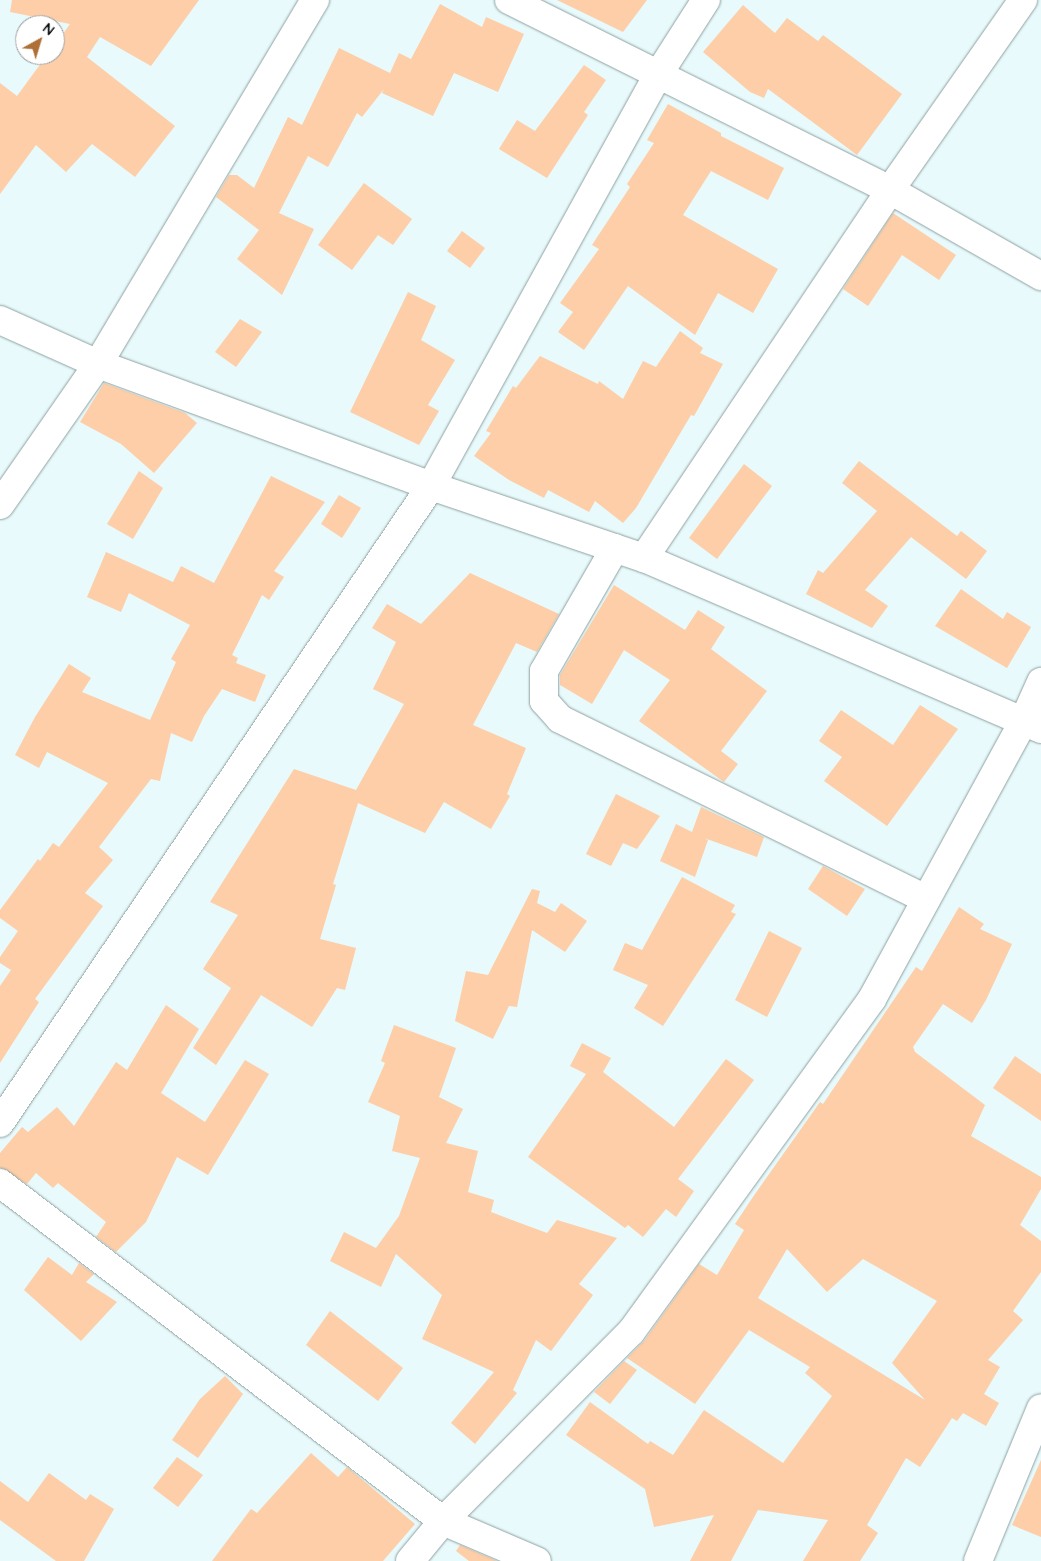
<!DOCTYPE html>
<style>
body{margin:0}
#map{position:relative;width:1041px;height:1561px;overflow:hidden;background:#e8fafb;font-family:Quicksand,sans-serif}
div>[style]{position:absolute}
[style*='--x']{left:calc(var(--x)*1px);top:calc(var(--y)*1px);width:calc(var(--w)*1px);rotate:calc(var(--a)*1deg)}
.building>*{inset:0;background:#fdcea7}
.roads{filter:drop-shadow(0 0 1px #8ea0a0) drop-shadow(0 0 1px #8ea0a0)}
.minor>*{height:28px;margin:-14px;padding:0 14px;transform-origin:14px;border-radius:14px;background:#fff}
span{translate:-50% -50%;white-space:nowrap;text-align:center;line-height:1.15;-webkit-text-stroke:4px #fff;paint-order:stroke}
.north{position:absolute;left:15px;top:15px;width:50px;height:50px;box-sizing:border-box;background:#fff;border:1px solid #9c9e9e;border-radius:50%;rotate:39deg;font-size:14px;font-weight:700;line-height:20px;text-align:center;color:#070c0d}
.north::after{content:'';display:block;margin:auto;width:18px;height:22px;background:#ae7036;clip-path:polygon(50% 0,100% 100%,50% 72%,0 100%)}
</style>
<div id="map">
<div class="building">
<div style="clip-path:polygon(12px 0,199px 0,151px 66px,100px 37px,87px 57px,175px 126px,135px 177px,92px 144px,66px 172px,36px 145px,0 194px,0 83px,17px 96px,47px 55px,55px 55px,55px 45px,70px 24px,10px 12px)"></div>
<div style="clip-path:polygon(557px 0,647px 0,623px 32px)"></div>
<div style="clip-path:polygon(440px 4px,482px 27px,486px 17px,524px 34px,498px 92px,454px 73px,433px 116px,382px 93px,384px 89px,362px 117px,357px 113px,328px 167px,308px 156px,279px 213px,314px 229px,282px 295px,237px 259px,259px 230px,216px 197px,229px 175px,237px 175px,254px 188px,288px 117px,302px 125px,339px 48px,390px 73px,399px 53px,411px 59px)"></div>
<div style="clip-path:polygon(743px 5px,775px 33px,787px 18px,818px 41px,823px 35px,902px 94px,857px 155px,768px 89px,764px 98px,750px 92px,703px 52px)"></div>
<div style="clip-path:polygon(584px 65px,606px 80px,584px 112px,588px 115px,547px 178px,499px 149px,517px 120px,535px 131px)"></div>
<div style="clip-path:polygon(668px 104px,721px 133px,721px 136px,784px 168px,768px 200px,711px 171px,683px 215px,778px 269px,753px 313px,718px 293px,695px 335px,628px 286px,584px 350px,558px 332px,573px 312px,560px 303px,599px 249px,592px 245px,630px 187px,627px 184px,654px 143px,647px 140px)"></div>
<div style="clip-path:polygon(364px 183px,412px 219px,393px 245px,378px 235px,352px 270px,318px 245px)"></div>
<div style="clip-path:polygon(893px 213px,956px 255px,939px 280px,902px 255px,868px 306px,843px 289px)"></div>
<div style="clip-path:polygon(462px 231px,485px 248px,470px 268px,447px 251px)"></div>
<div style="clip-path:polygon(408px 292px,436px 306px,421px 340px,455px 360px,428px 405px,439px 411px,419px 445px,350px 412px)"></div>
<div style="clip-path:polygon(240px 319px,262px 332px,236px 367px,215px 352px)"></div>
<div style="clip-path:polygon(680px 331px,703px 348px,700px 353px,723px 364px,694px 416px,691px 415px,636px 508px,623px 523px,595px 501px,589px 512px,548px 490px,544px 498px,509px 480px,474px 456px,491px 433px,486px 431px,513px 386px,516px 388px,540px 356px,598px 384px,599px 381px,623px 399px,643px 361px,656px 367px)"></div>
<div style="clip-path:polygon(104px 383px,185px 413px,197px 423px,154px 473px,121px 444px,80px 422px)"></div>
<div style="clip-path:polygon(859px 461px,957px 536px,961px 531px,987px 551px,966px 579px,911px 537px,865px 590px,888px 606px,872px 628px,806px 594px,818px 570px,823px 573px,877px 511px,842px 483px)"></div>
<div style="clip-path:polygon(744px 464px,772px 486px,717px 559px,689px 538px)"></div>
<div style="clip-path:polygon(139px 471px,163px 488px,133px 539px,107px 524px)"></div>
<div style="clip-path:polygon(271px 476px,325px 502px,274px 571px,284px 577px,269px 600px,262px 595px,232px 655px,238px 658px,236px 663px,266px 675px,255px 702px,222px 689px,204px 716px,192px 742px,171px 733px,160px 781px,151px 779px,99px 847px,113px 860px,85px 893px,103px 906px,35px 999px,39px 1002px,0 1063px,0 986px,11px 970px,0 963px,0 957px,18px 931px,0 918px,0 910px,38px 859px,40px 861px,53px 843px,59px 847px,108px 783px,47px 752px,39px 768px,15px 755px,35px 717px,69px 664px,91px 678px,82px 692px,150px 720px,176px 662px,171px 659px,190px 625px,129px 593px,121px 612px,87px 597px,106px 552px,173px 582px,181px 566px,214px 583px)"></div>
<div style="clip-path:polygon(339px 495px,361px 508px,342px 538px,321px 524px)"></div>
<div style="clip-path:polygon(470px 573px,559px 614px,537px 652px,516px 643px,473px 725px,526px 748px,507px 794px,510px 796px,491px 829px,444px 802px,425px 833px,358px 803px,333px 884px,336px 885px,320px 939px,356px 948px,345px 990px,337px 988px,312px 1027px,261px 995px,216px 1065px,193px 1048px,231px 988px,203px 969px,238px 915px,210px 902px,294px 769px,356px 790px,404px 704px,373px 689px,396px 642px,372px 628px,387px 604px,421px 624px)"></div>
<div style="clip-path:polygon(614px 585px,685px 630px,698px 610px,725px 627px,711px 649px,767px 691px,721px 751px,738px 764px,724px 782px,639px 721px,670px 680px,624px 650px,592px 704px,560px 685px,560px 675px)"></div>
<div style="clip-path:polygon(961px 589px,1003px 619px,1007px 612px,1031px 627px,1007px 668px,935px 626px)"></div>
<div style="clip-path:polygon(920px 705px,958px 729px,887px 826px,824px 781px,842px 757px,819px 741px,841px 710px,893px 745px)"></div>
<div style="clip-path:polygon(616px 794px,660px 816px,637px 849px,623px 843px,611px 866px,586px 854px)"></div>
<div style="clip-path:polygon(701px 807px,764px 837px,757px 857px,704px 838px,708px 840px,695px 877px,660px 861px,676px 824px,692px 832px)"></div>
<div style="clip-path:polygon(823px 866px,865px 889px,847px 916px,808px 889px)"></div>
<div style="clip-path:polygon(682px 877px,735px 905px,731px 912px,736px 914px,663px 1026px,634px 1008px,648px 985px,613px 970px,625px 943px,642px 950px)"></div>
<div style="clip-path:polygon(532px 889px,540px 891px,537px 903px,555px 912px,561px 903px,587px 921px,565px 952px,532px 930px,517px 1007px,509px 1006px,493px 1039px,455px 1021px,466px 971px,488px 975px)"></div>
<div style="clip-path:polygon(evenodd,959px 907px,984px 924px,980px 929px,1012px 944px,986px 1000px,972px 1023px,943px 1004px,913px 1047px,915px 1052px,985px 1105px,971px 1136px,1041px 1177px,1041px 1189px,1020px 1225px,1041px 1241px,1041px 1272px,1013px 1311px,1023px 1320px,988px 1360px,1000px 1367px,984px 1394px,999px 1403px,986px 1426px,963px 1413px,957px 1421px,952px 1418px,920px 1467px,906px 1458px,867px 1525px,878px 1533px,860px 1561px,803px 1561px,828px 1520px,758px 1510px,731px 1561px,690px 1561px,714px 1515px,654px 1527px,645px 1489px,566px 1435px,590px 1402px,648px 1444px,650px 1441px,673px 1455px,704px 1410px,783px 1463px,832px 1396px,805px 1373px,810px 1367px,749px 1330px,695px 1404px,627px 1358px,644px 1341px,699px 1264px,717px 1275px,744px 1230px,735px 1224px,755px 1194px,820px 1102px,823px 1104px,916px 967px,922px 971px,959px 907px,787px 1249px,827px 1292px,863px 1259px,937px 1301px,892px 1363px,925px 1400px,758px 1298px,787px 1249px)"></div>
<div style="clip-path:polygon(769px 931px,802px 948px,767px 1017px,735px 1000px)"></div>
<div style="clip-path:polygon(166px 1005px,199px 1029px,161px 1093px,205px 1122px,245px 1060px,269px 1074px,208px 1175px,177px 1157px,146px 1222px,116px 1252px,96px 1237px,106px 1222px,58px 1183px,53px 1188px,36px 1173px,27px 1184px,0 1168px,0 1153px,22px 1127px,28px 1132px,57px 1107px,74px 1126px,116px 1062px,127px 1070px)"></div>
<div style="clip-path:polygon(394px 1025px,456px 1048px,439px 1097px,463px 1109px,446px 1143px,478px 1151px,468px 1192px,494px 1200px,491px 1212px,547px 1233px,557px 1220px,617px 1238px,579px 1284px,593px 1295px,551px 1351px,536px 1340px,513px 1390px,517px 1393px,475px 1444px,451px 1423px,494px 1372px,422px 1339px,442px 1295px,396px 1254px,381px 1287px,330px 1261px,344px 1232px,376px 1248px,399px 1216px,420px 1158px,392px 1151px,400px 1116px,368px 1102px,385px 1063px,381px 1061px)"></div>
<div style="clip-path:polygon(582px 1043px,611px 1058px,603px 1072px,674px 1127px,726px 1059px,754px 1080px,678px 1179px,694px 1191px,676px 1217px,666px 1209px,643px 1237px,628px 1225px,625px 1228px,528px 1157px,586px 1074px,570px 1066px)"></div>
<div style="clip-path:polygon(1015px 1056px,1041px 1074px,1041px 1121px,993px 1088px)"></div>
<div style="clip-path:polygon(48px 1257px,72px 1275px,79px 1263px,94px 1274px,86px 1282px,117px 1302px,81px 1341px,24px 1290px)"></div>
<div style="clip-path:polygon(330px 1311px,403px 1368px,378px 1401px,306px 1345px)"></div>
<div style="clip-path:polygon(624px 1361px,637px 1370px,610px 1404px,594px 1392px)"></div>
<div style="clip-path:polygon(225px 1376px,243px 1394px,198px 1458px,172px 1440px,200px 1399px)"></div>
<div style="clip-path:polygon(311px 1453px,338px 1477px,347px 1467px,415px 1524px,383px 1561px,212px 1561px,251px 1509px,257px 1513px)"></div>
<div style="clip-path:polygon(177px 1457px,203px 1475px,178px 1507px,153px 1488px)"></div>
<div style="clip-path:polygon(1041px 1460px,1041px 1537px,1012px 1525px)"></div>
<div style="clip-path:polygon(49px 1473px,86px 1500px,90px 1494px,114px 1509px,84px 1561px,56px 1561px,0 1520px,0 1481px,28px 1502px)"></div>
<div style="clip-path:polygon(460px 1545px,497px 1561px,469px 1561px,456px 1551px)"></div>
</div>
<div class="roads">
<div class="minor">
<div style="--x:509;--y:0;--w:426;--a:26.5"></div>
<div style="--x:890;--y:190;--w:174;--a:29.7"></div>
<div style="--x:0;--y:320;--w:107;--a:24.2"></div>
<div style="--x:98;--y:364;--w:355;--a:20.1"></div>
<div style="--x:431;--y:486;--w:225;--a:18.7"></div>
<div style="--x:644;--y:558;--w:432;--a:23.3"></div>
<div style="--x:0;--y:505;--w:172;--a:-55.2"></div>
<div style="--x:98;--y:364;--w:424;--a:-59.2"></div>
<div style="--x:615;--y:548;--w:142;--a:120"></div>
<div style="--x:544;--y:671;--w:30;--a:90"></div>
<div style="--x:544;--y:701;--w:24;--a:48"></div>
<div style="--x:560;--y:719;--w:408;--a:26.2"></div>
<div style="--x:644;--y:558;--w:443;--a:-56.2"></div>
<div style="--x:890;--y:190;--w:232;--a:-55"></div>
<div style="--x:0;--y:1123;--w:769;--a:-55.92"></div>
<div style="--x:431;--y:486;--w:470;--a:-61.1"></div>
<div style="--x:658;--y:75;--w:89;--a:-57.4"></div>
<div style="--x:0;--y:1183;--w:557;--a:37.34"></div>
<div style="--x:443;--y:1521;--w:102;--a:23.1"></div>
<div style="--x:410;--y:1561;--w:52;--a:-50.5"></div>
<div style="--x:443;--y:1521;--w:267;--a:-45.2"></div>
<div style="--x:631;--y:1332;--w:411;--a:-54.1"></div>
<div style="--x:872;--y:999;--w:315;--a:-61.4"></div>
<div style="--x:1023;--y:722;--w:44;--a:-65.8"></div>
<div style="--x:978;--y:1561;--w:165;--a:-67.6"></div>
</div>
</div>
<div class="north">N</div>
</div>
